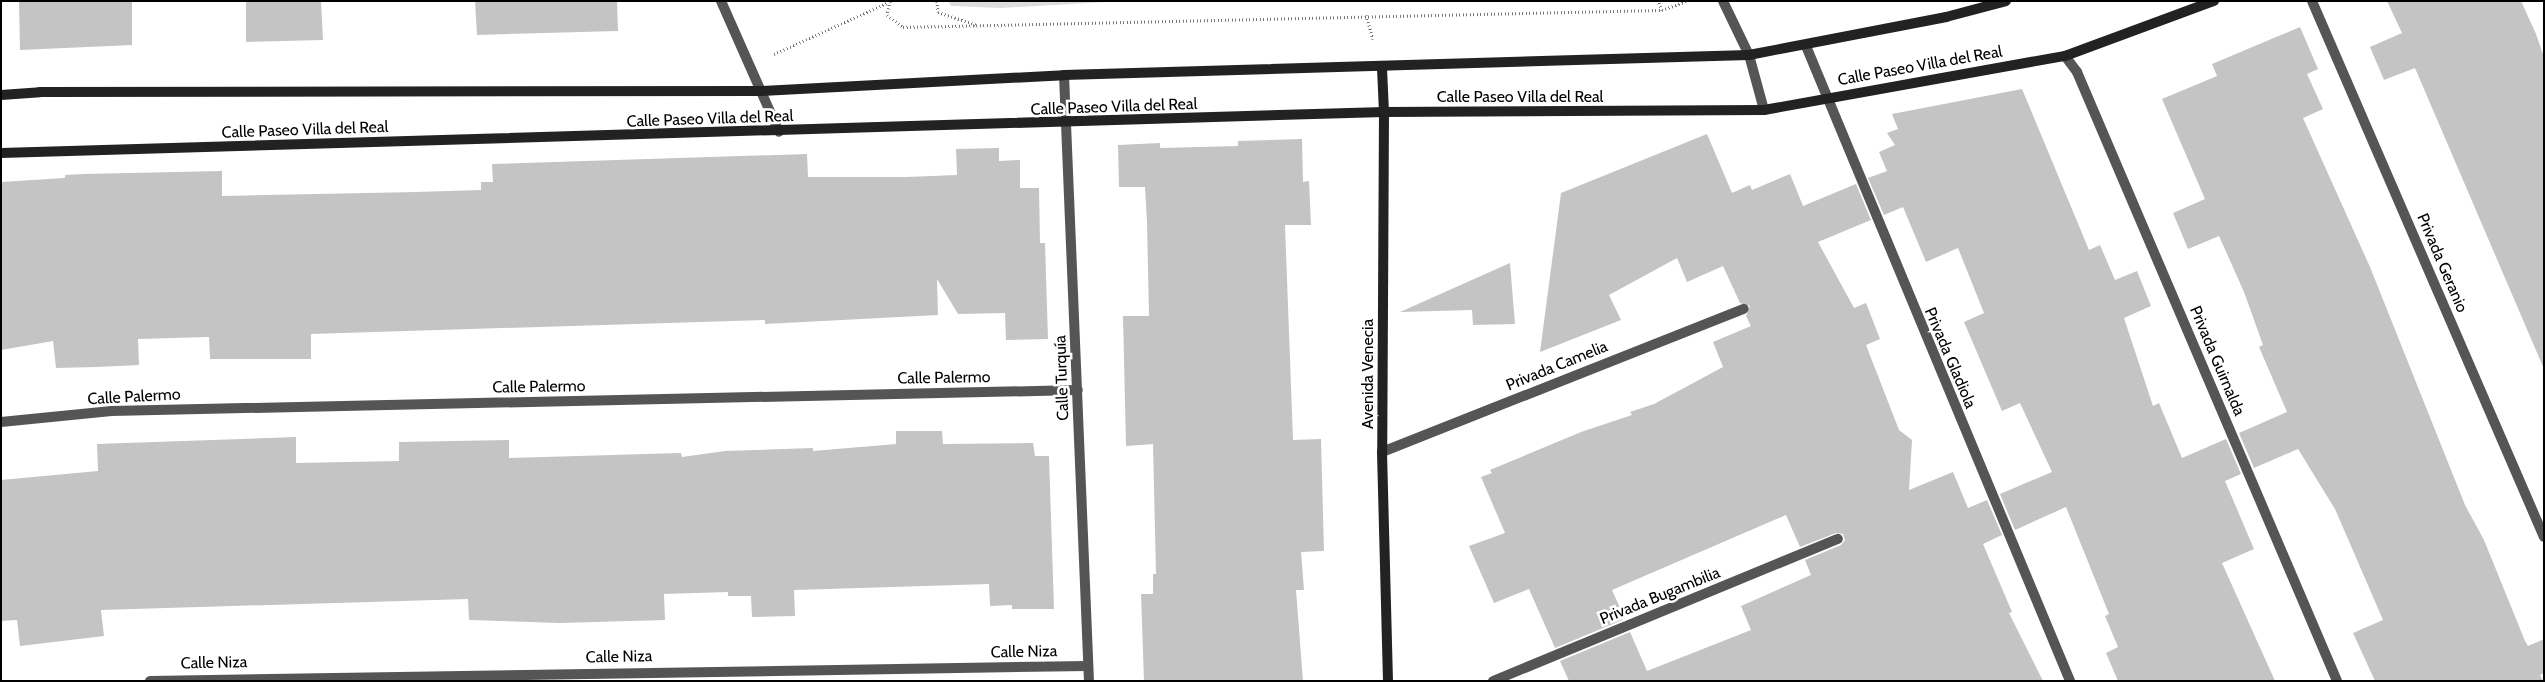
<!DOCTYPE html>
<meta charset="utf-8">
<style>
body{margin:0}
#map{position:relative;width:2545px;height:682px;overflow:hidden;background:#fff;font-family:Cabin,sans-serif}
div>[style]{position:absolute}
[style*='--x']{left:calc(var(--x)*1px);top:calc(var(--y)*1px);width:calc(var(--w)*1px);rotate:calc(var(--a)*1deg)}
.green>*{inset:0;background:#dcdcdc}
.building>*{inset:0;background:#c4c4c4}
.path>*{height:3px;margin-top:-1.5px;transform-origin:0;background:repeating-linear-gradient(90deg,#777 0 1px,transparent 0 3.5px)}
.street>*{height:10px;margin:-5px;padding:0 5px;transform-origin:5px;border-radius:5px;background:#555}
.secondary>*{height:10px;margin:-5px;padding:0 5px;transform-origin:5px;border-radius:5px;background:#222}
span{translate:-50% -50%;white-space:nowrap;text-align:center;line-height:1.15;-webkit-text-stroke:5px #fff;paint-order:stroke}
.street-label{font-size:16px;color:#000}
.frame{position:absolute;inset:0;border:2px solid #000;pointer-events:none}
</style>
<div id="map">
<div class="green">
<div style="clip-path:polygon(948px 1px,1123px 1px,1001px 8px,951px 6px)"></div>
</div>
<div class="building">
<div style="clip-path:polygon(19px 1px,132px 1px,132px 45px,20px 50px)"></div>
<div style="clip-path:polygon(246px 1px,321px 1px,323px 40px,246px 42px)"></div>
<div style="clip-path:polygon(475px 1px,617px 1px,618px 31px,477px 35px)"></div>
<div style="clip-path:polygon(2387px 1px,2521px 1px,2536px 34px,2544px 57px,2544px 369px,2415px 68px,2384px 80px,2370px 47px,2402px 33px)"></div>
<div style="clip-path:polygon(2300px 27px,2318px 69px,2307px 74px,2323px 109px,2303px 118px,2370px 267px,2465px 505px,2484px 540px,2525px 641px,2528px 646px,2544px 639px,2544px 673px,2540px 675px,2543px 681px,2375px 681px,2353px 633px,2383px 620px,2335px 509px,2298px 449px,2254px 468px,2239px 433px,2287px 412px,2259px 347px,2263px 345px,2244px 292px,2219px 236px,2188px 249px,2173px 213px,2205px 199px,2162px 99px,2217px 76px,2212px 64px)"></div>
<div style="clip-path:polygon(2022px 89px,2089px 250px,2100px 245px,2115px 280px,2137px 271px,2151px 306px,2124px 318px,2153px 406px,2159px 403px,2182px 458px,2226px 439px,2241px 474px,2225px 481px,2254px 549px,2222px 563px,2275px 681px,2118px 681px,2106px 653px,2118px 647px,2105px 616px,2109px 614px,2066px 507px,2015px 530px,2000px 494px,2052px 472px,2020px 403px,2002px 411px,1964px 322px,1984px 313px,1958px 248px,1926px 262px,1903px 207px,1884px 215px,1868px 178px,1887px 171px,1879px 152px,1895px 145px,1887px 133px,1898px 129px,1892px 114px)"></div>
<div style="clip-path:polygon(1707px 134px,1732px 193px,1750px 185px,1752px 190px,1790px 174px,1803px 206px,1856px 184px,1871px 220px,1818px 242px,1854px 308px,1866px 303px,1880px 339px,1866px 345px,1899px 430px,1912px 440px,1909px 490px,1953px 472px,1968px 508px,1987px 500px,2002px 535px,1983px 544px,2012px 612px,2009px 613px,2043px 681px,1569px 681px,1560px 661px,1630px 632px,1647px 671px,1751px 630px,1741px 606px,1811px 575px,1805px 560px,1841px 545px,1845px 540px,1843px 534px,1836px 533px,1800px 547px,1786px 515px,1612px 590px,1625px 619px,1555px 648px,1529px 589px,1494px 603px,1469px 546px,1505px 533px,1481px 477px,1492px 473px,1490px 470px,1581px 432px,1632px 415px,1630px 412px,1654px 404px,1723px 367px,1713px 342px,1751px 326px,1746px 316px,1750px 306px,1740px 303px,1723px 266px,1687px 282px,1677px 258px,1609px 295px,1621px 320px,1540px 352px,1561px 193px)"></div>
<div style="clip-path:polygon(1302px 139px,1303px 182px,1309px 181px,1311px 225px,1285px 225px,1293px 440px,1321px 439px,1324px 551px,1301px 552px,1304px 590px,1296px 590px,1303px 681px,1144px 681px,1141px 594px,1153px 594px,1153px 574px,1156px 574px,1153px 444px,1126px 446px,1123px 316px,1149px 316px,1147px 222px,1145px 187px,1119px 187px,1118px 145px,1160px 143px,1160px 148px,1238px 146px,1238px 141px)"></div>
<div style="clip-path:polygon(999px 148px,999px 161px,1020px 160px,1020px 188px,1039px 188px,1040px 243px,1045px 243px,1048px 339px,1006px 340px,1005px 313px,958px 314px,937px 279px,938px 315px,765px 324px,765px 320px,311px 334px,311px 359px,210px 359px,209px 337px,138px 339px,139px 365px,96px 367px,56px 368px,53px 341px,1px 350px,1px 182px,65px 178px,65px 175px,84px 174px,222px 171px,222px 196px,416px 192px,481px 190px,481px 182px,493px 182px,492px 164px,807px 154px,808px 177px,906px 177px,957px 175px,956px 149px)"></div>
<div style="clip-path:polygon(1510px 263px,1515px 324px,1473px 325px,1472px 310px,1400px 312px)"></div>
<div style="clip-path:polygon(896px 431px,942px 431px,943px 444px,1033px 443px,1035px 456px,1049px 456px,1054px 609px,1012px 609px,1012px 605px,990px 606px,989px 584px,794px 590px,795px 616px,752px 617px,751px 596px,728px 596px,728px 592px,664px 594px,665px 620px,559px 623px,469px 620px,468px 599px,101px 610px,104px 636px,20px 646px,17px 620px,1px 621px,1px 480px,98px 471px,97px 444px,296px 437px,296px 463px,399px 461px,399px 442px,509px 440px,509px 458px,681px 453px,682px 457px,725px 451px,813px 448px,813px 451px,896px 444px)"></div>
</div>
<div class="path">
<div style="--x:890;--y:1;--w:14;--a:102"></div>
<div style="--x:887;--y:15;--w:20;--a:37"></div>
<div style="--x:903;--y:27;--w:759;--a:-1.28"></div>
<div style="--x:1662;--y:10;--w:10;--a:-114"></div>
<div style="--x:937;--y:1;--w:11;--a:85"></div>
<div style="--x:938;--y:12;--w:41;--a:18.4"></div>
<div style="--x:1662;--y:10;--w:27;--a:-20"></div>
<div style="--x:1366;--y:15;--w:25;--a:74"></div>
<div style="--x:774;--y:54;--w:126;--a:-24.3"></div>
</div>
<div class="street">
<div style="--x:721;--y:1;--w:143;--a:66.1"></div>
<div style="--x:1723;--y:1;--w:60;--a:64.3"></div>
<div style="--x:1749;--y:55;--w:57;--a:74.7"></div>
<div style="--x:2312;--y:1;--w:584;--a:66.6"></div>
<div style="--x:1806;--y:46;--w:688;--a:67.42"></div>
<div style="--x:2065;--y:56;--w:20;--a:53"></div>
<div style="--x:2077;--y:72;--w:662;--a:66.88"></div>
<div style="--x:1064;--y:75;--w:607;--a:87.64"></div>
<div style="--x:1;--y:422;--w:111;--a:-5.7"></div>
<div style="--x:111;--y:411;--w:967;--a:-1.24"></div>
<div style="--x:1382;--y:452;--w:389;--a:-21.6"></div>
<div style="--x:150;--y:681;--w:938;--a:-0.92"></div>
<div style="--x:1493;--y:681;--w:373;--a:-22.4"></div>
</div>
<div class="secondary">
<div style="--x:1382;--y:68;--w:44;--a:87.4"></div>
<div style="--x:1384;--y:112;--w:340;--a:90.3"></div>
<div style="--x:1382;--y:452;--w:229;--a:88.5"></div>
<div style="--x:1;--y:95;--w:39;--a:-4"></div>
<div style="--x:40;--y:92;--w:721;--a:-0.08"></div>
<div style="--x:761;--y:91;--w:303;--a:-3"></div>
<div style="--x:1064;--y:75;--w:685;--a:-1.67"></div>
<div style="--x:1749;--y:55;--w:201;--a:-10.9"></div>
<div style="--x:1946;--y:17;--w:62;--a:-14.9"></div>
<div style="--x:1;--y:153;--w:1384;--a:-1.7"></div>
<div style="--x:1384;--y:112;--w:380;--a:-0.3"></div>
<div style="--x:1764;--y:110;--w:306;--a:-10.2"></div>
<div style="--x:2065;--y:56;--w:159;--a:-20.3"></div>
</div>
<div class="street-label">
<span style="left:1920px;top:66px;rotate:-10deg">Calle Paseo Villa del Real</span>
<span style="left:1520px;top:97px">Calle Paseo Villa del Real</span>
<span style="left:1114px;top:107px;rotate:-2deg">Calle Paseo Villa del Real</span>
<span style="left:710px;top:119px;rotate:-2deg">Calle Paseo Villa del Real</span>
<span style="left:305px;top:130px;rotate:-2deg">Calle Paseo Villa del Real</span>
<span style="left:2442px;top:263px;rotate:67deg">Privada Geranio</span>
<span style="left:1950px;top:358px;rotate:67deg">Privada Gladiola</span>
<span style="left:2217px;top:361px;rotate:67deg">Privada Guirnalda</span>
<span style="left:1557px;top:366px;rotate:-22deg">Privada Camelia</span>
<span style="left:1368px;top:374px;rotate:-90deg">Avenida Venecia</span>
<span style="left:944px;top:378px;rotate:-1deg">Calle Palermo</span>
<span style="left:1062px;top:378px;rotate:-92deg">Calle Turquía</span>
<span style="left:539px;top:387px;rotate:-1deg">Calle Palermo</span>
<span style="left:134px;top:397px;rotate:-3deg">Calle Palermo</span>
<span style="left:1660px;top:596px;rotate:-22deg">Privada Bugambilia</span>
<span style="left:1024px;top:652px;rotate:-1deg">Calle Niza</span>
<span style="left:619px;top:657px;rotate:-1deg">Calle Niza</span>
<span style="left:214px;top:663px;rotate:-1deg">Calle Niza</span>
</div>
<div class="frame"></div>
</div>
